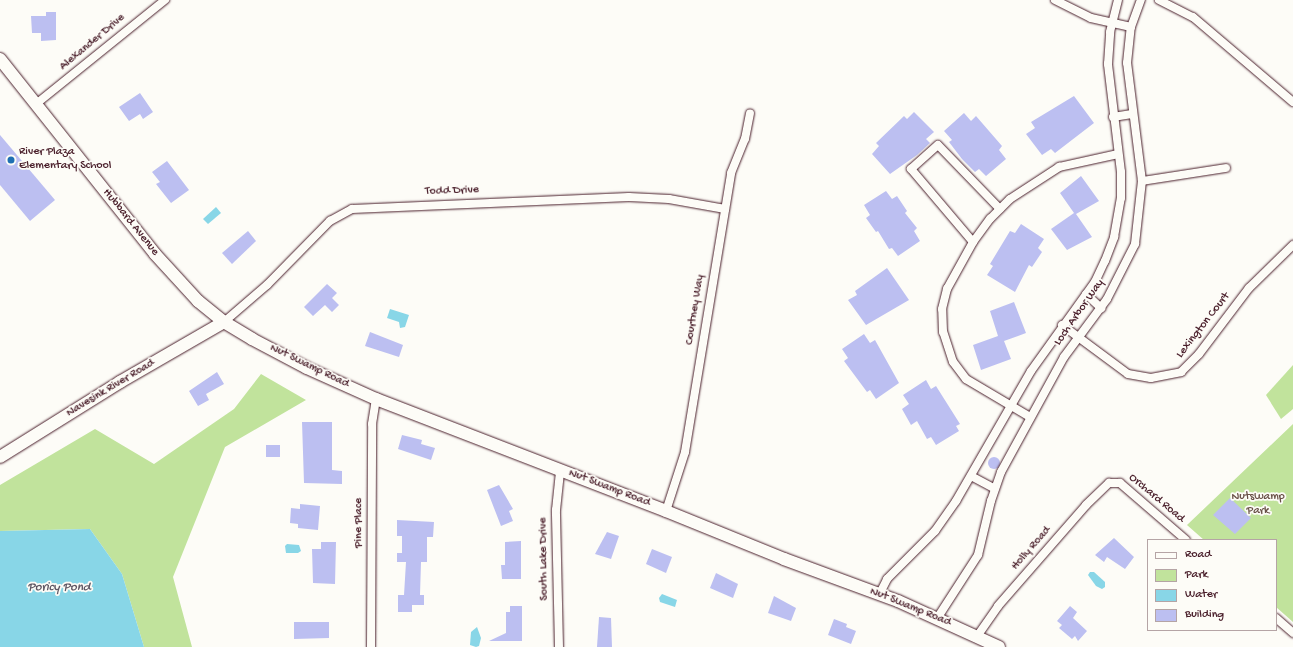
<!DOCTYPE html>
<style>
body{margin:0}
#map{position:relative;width:1293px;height:647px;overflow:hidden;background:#fdfcf7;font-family:"Gochi Hand",sans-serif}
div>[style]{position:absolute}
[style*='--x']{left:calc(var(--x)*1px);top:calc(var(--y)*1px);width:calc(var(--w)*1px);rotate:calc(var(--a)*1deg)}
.green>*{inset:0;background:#c1e39c}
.water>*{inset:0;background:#88d6e7}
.building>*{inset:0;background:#bcbff1}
.round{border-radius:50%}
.roads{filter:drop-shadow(0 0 1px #4a1f2b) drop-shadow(0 0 1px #4a1f2b)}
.street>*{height:8px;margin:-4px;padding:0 4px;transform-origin:4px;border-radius:4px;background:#fdfcf7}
.secondary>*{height:12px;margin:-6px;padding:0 6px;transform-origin:6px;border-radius:6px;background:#fdfcf7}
.dots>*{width:11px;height:11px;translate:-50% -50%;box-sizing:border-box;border:2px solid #fdfcf7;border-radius:50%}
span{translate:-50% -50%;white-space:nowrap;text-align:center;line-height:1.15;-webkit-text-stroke:3.5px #fdfcf7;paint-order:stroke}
.street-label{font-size:12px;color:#4a1f2b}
.poi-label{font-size:12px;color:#4a1f2b}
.left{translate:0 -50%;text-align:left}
.park-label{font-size:12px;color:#685047}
.water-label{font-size:13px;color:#5d5663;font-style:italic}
.legend{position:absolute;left:1147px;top:539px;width:130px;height:92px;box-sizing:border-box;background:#fdfcf7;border:1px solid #b5a4a5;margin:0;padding:5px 7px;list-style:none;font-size:12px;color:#4a1f2b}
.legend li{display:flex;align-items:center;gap:8px;height:20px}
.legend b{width:20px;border:1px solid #b5a4a5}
</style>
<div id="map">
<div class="green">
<div style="clip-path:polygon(1293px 365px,1293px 409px,1281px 419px,1266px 395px)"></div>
<div style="clip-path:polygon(261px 374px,306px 400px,225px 447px,173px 577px,192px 647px,144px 647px,122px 574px,90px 529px,0 531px,0 485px,95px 429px,154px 464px,234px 409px)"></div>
<div style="clip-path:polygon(1293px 424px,1293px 622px,1276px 607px,1276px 540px,1204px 540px,1187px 525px)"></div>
</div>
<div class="water">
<div style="clip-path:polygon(216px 207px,221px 213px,208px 224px,203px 219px)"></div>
<div style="clip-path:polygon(390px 309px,409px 315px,405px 327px,400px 328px,399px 322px,387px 318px)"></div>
<div style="clip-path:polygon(90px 529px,122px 574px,144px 647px,0 647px,0 531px)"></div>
<div style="clip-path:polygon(287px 544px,299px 545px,301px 551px,298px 553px,286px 553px,285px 546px)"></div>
<div style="clip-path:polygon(1090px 572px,1094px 572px,1105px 582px,1105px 587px,1102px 589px,1096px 586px,1088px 575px)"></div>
<div style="clip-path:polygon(662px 594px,677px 600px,675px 607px,660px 602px,659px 598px)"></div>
<div style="clip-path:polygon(477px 627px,481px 638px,479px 646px,476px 647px,470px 645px,471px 632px)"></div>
</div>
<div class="building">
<div style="clip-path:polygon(46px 12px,56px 12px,56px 40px,41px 41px,41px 33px,32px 33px,31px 16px,46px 16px)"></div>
<div style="clip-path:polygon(140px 93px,153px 112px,143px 119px,140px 114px,129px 121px,119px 107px)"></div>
<div style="clip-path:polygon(1074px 96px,1094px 123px,1055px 153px,1051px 149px,1042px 155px,1026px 134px,1035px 128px,1031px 122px)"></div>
<div style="clip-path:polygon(914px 112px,934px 132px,926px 139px,930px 143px,917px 155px,890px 174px,872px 154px,879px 146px,876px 143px,904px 116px,907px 119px)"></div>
<div style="clip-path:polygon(964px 113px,971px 121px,976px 116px,1002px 146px,999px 150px,1006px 159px,986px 176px,979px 169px,975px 172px,962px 159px,949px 142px,952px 140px,944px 131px)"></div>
<div style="clip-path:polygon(0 135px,55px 200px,30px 221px,0 185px)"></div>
<div style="clip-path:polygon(167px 161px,189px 190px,171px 203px,156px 184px,160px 182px,152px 172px)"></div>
<div style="clip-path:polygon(1081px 176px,1099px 201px,1076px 214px,1092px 237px,1067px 250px,1051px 229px,1074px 213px,1060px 193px)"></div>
<div style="clip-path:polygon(886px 191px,892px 199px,897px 196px,907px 211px,905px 213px,917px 228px,914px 231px,920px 241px,898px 256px,892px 248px,889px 249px,878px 231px,876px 232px,866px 218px,870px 215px,864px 205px)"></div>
<div style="clip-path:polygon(1021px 224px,1044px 239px,1038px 248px,1042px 252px,1032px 267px,1029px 265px,1015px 292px,987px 275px,993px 266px,990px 264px,1010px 231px,1015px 233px)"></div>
<div style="clip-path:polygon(248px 231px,256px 241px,232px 264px,222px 253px)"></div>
<div style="clip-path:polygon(887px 268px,909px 300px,866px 325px,848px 300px,857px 295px,855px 291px)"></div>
<div style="clip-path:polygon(327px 284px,337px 293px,332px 298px,339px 305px,332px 312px,325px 305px,313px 316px,304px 307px)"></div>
<div style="clip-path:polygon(1014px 302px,1026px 333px,1004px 341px,1011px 359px,981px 370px,973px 345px,998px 336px,990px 311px)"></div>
<div style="clip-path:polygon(370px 332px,403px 345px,399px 357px,365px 346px)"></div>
<div style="clip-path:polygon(864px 334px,870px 343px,875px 340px,899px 383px,876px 399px,870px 390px,867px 392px,844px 361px,848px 358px,842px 349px)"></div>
<div style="clip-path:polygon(217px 372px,224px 384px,206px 394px,209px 400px,198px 406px,189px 391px)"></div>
<div style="clip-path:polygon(926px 380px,931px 389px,936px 386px,960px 424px,956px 426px,959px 431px,936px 445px,931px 437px,927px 439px,917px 421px,911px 425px,902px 409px,909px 404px,903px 395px)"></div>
<div style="clip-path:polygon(302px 422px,332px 422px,332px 470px,342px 471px,342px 484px,304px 483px)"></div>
<div style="clip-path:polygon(402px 435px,422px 440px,421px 444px,435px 448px,431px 460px,398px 449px)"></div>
<div style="clip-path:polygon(266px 445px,280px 445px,280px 457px,266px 457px)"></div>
<div class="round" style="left:988px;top:457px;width:12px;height:12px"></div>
<div style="clip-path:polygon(499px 485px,513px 509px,509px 511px,513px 521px,501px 526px,487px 490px)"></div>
<div style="clip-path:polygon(1230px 498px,1251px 518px,1235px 534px,1213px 515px)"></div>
<div style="clip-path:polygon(300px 504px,320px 506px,318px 530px,298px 528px,298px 524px,290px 523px,291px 508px,300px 509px)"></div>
<div style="clip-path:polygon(397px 520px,434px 522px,433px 537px,427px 537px,427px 562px,421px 562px,420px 595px,424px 595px,424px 605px,412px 605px,412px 612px,398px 612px,398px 595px,404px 595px,406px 562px,397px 562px,397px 553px,402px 553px,402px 536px,397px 536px)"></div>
<div style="clip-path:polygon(607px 532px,619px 536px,611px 559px,595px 554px)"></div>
<div style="clip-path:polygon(1114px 538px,1134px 557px,1125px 569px,1107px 557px,1104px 562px,1095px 555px)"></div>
<div style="clip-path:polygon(521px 541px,521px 579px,502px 579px,501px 565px,505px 565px,505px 542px)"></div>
<div style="clip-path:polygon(321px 542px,336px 542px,335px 584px,313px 583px,312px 549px,321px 549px)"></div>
<div style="clip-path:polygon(652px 549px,672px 557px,666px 573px,646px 564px)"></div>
<div style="clip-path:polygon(716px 573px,738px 584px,733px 598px,710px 588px)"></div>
<div style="clip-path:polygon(774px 596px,796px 608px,791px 621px,768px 613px)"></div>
<div style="clip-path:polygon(510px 606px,522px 606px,522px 641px,489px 641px,506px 633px,506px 612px,510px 612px)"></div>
<div style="clip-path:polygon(1070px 606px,1077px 612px,1073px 618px,1087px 631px,1078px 641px,1075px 636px,1072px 639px,1059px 628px,1062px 625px,1057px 621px)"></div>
<div style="clip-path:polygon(599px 617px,611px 618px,612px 647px,597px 647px)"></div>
<div style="clip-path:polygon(834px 619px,847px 624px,846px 627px,856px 631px,851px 644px,828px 635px)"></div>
<div style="clip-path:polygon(294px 622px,329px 622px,329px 638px,294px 639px)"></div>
</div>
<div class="roads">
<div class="street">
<div style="--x:1055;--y:0;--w:40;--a:26.6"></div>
<div style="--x:1091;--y:18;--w:41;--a:12.7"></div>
<div style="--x:1159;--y:0;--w:38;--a:27"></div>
<div style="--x:1193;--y:17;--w:131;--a:40.4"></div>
<div style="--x:36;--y:104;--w:166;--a:-38.9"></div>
<div style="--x:1113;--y:117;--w:19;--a:-9"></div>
<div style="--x:1142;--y:181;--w:85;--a:-8.8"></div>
<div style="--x:973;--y:242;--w:96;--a:-130.3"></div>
<div style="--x:911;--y:169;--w:36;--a:-42"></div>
<div style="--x:938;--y:145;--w:89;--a:45.9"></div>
<div style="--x:1086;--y:294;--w:21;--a:43"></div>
<div style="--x:224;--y:322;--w:57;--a:-40.7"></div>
<div style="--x:267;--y:285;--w:90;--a:-45.5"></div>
<div style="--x:330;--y:221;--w:25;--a:-29"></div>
<div style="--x:352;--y:209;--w:277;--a:-2.5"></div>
<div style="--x:629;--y:197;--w:40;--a:2.9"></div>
<div style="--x:669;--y:199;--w:57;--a:10.1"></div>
<div style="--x:1062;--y:325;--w:82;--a:36.6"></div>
<div style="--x:1128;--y:374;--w:23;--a:10"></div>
<div style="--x:1151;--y:378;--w:31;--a:-11"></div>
<div style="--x:1181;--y:372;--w:25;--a:-45"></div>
<div style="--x:1199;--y:354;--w:83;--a:-52.9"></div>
<div style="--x:1249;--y:288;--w:62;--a:-44.3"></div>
<div style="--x:1030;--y:417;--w:74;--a:-149.3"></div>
<div style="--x:966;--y:379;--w:21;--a:-127"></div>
<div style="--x:953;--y:362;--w:32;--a:-108"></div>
<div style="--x:943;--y:332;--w:23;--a:-92"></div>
<div style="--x:942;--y:309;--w:21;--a:-76"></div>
<div style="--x:947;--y:289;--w:54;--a:-61"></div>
<div style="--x:973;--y:242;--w:29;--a:-54"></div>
<div style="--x:990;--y:219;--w:28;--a:-45"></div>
<div style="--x:1010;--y:199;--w:59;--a:-33.1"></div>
<div style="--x:1059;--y:167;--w:60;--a:-12.4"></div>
<div style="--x:971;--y:476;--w:26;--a:28"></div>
<div style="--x:666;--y:511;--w:62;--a:-72.1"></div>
<div style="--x:685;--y:452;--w:283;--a:-80.6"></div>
<div style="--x:731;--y:173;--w:37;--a:-68"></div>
<div style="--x:745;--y:139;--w:26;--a:-79"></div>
<div style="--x:879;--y:595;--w:18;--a:-63"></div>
<div style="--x:887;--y:579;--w:68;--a:-45"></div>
<div style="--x:935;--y:531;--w:37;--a:-55"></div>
<div style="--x:956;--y:501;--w:150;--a:-60"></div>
<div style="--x:1031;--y:371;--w:110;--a:-54.3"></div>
<div style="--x:1095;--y:282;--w:23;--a:-65"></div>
<div style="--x:1105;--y:261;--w:26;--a:-69"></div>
<div style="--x:1114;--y:237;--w:40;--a:-80"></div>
<div style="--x:1121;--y:198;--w:26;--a:-90"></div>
<div style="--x:1121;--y:172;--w:109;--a:-96.9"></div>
<div style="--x:1108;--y:64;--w:32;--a:-86"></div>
<div style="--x:1110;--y:32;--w:33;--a:-76"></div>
<div style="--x:938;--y:617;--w:74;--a:-57.2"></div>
<div style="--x:978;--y:555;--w:56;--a:-76.5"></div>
<div style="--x:991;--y:501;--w:31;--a:-71"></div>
<div style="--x:1001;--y:472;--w:131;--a:-61.3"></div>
<div style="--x:1064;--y:357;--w:72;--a:-53.4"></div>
<div style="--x:1107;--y:299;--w:62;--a:-63"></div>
<div style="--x:1135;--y:244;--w:63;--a:-83.7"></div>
<div style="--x:1142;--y:181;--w:119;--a:-97.2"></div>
<div style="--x:1127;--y:63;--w:36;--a:-84"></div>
<div style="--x:1131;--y:27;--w:29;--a:-70"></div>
<div style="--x:1276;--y:618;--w:23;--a:41"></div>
<div style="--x:978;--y:635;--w:35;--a:-55"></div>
<div style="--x:998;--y:606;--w:134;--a:-48.9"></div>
<div style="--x:1086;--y:505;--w:32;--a:-44"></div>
<div style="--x:1109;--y:483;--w:11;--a:0"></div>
<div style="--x:1120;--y:483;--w:87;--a:40.8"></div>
<div style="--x:371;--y:647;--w:223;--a:-89.7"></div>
<div style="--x:372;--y:424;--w:25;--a:-81"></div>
<div style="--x:559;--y:647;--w:137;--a:-91.3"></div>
<div style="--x:556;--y:510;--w:39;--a:-84"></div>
</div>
<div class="secondary">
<div style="--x:0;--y:59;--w:249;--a:51.5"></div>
<div style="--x:155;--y:254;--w:64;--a:47.5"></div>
<div style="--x:198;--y:301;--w:33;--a:39"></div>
<div style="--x:224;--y:322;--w:33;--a:31"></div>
<div style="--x:252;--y:339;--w:62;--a:27.8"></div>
<div style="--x:307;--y:368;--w:76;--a:24.2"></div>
<div style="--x:376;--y:399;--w:311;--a:21.1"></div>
<div style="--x:666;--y:511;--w:127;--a:22.1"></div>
<div style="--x:784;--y:559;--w:121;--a:20.2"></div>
<div style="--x:898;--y:601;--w:111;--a:24.5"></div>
<div style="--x:0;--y:457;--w:142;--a:-32"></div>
<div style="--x:120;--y:382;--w:120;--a:-30"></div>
</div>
</div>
<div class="dots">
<div style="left:11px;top:160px;background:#1f6fb2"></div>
</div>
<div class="street-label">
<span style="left:93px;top:43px;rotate:-40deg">Alexander Drive</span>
<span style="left:452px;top:192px;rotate:-2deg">Todd Drive</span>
<span style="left:130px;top:223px;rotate:51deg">Hubbard Avenue</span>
<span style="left:696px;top:310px;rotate:-81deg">Courtney Way</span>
<span style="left:1080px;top:313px;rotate:-55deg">Loch Arbor Way</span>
<span style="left:1204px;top:326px;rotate:-52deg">Lexington Court</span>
<span style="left:309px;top:367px;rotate:26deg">Nut Swamp Road</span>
<span style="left:111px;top:389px;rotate:-31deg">Navesink River Road</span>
<span style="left:609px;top:489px;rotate:21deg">Nut Swamp Road</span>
<span style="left:1156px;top:499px;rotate:40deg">Orchard Road</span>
<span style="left:360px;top:523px;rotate:-90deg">Pine Place</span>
<span style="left:1032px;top:549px;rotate:-49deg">Holly Road</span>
<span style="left:545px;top:559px;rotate:-91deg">South Lake Drive</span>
<span style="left:910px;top:608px;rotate:22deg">Nut Swamp Road</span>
</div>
<div class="poi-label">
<span class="left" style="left:19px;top:160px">River Plaza<br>Elementary School</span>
</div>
<div class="park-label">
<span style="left:1258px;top:505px">Nutswamp<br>Park</span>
</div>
<div class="water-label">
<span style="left:59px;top:588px">Poricy Pond</span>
</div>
<ul class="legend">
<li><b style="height:5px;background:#fdfcf7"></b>Road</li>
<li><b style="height:11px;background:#c1e39c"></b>Park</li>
<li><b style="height:11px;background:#88d6e7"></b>Water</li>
<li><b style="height:11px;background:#bcbff1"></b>Building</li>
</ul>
</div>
